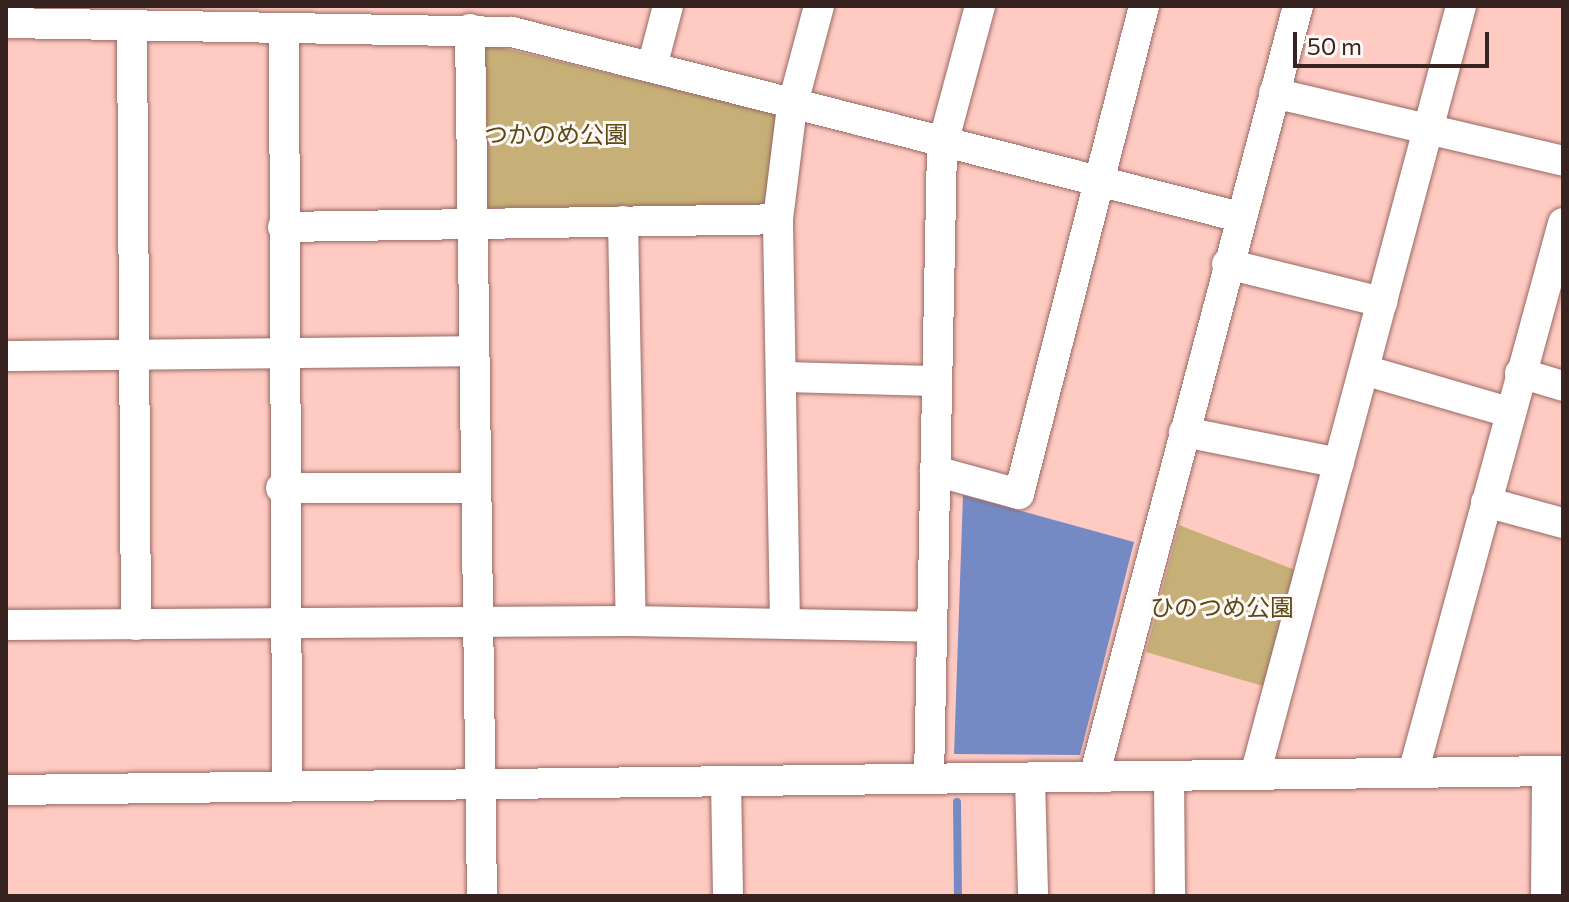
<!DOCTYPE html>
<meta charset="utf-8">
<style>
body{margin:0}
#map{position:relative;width:1569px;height:902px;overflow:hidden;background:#fecac2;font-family:Commissioner,"Noto Sans JP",sans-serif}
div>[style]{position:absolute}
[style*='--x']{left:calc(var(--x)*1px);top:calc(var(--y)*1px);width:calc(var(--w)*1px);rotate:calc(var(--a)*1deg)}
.green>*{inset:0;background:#c6b077}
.water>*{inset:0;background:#758ac4}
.stream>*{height:8px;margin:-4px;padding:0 4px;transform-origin:4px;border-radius:4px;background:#758ac4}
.roads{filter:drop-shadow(0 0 2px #976962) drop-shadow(0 0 2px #976962)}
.minor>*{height:30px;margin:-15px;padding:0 15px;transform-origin:15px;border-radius:15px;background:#fff}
span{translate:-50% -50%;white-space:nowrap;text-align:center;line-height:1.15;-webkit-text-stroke:6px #fef8f7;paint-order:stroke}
.park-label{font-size:24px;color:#5b4814}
.frame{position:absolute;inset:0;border:8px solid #372320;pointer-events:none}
.scale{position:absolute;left:1293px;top:32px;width:196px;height:36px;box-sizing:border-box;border:4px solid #372320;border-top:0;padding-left:10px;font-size:24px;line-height:28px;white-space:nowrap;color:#372320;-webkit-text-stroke:6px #fef8f7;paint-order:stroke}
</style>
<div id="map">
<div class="green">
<div style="clip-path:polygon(482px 43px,779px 114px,769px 206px,480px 208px)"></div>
<div style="clip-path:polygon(1179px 525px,1295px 570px,1263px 686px,1146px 652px)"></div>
</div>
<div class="water">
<div style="clip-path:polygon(963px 495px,1134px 542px,1080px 755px,954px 754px)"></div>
</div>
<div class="stream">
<div style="--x:957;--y:802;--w:94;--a:89.4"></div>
</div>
<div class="roads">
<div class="minor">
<div style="--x:6;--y:23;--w:506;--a:1.02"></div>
<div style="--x:512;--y:32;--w:751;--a:14.26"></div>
<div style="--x:132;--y:25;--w:600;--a:89.62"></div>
<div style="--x:284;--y:28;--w:757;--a:89.77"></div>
<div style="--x:470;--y:29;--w:867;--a:89.21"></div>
<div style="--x:652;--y:67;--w:63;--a:-75.3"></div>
<div style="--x:1274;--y:93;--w:297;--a:13.2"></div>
<div style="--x:623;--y:221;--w:400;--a:88.9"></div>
<div style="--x:283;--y:227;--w:495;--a:-0.9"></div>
<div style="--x:1227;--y:264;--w:160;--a:13.8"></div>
<div style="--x:6;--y:356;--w:468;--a:-0.6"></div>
<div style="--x:1364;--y:370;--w:151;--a:16.2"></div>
<div style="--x:1520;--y:373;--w:45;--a:16.8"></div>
<div style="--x:781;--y:377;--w:156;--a:1.5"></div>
<div style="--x:1184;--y:432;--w:158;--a:11.3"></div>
<div style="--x:935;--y:471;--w:87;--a:15.3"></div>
<div style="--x:1019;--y:494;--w:504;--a:-75.63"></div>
<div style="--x:281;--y:488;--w:195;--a:0"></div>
<div style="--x:1486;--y:502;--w:80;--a:15.3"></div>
<div style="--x:785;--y:624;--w:405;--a:-91"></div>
<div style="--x:778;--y:219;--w:113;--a:-82.9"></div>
<div style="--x:792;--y:107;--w:105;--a:-75"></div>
<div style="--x:6;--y:625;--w:625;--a:-0.37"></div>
<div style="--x:631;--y:621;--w:301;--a:1.1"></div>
<div style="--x:1413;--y:773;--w:570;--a:-74.74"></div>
<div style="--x:1255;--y:775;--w:796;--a:-75"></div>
<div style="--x:1169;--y:776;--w:120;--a:89.5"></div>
<div style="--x:1094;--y:777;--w:798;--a:-75.18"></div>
<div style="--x:1030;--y:778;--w:118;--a:88.5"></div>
<div style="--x:929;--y:779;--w:632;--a:-88.82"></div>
<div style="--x:942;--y:147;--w:146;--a:-74.9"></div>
<div style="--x:726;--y:781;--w:115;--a:89"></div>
<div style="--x:6;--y:790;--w:1557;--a:-0.7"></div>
<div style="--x:1546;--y:896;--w:125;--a:-89.5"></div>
</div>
</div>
<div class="park-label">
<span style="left:556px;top:134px">つかのめ公園</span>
<span style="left:1222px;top:607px">ひのつめ公園</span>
</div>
<div class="frame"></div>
<div class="scale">50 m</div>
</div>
